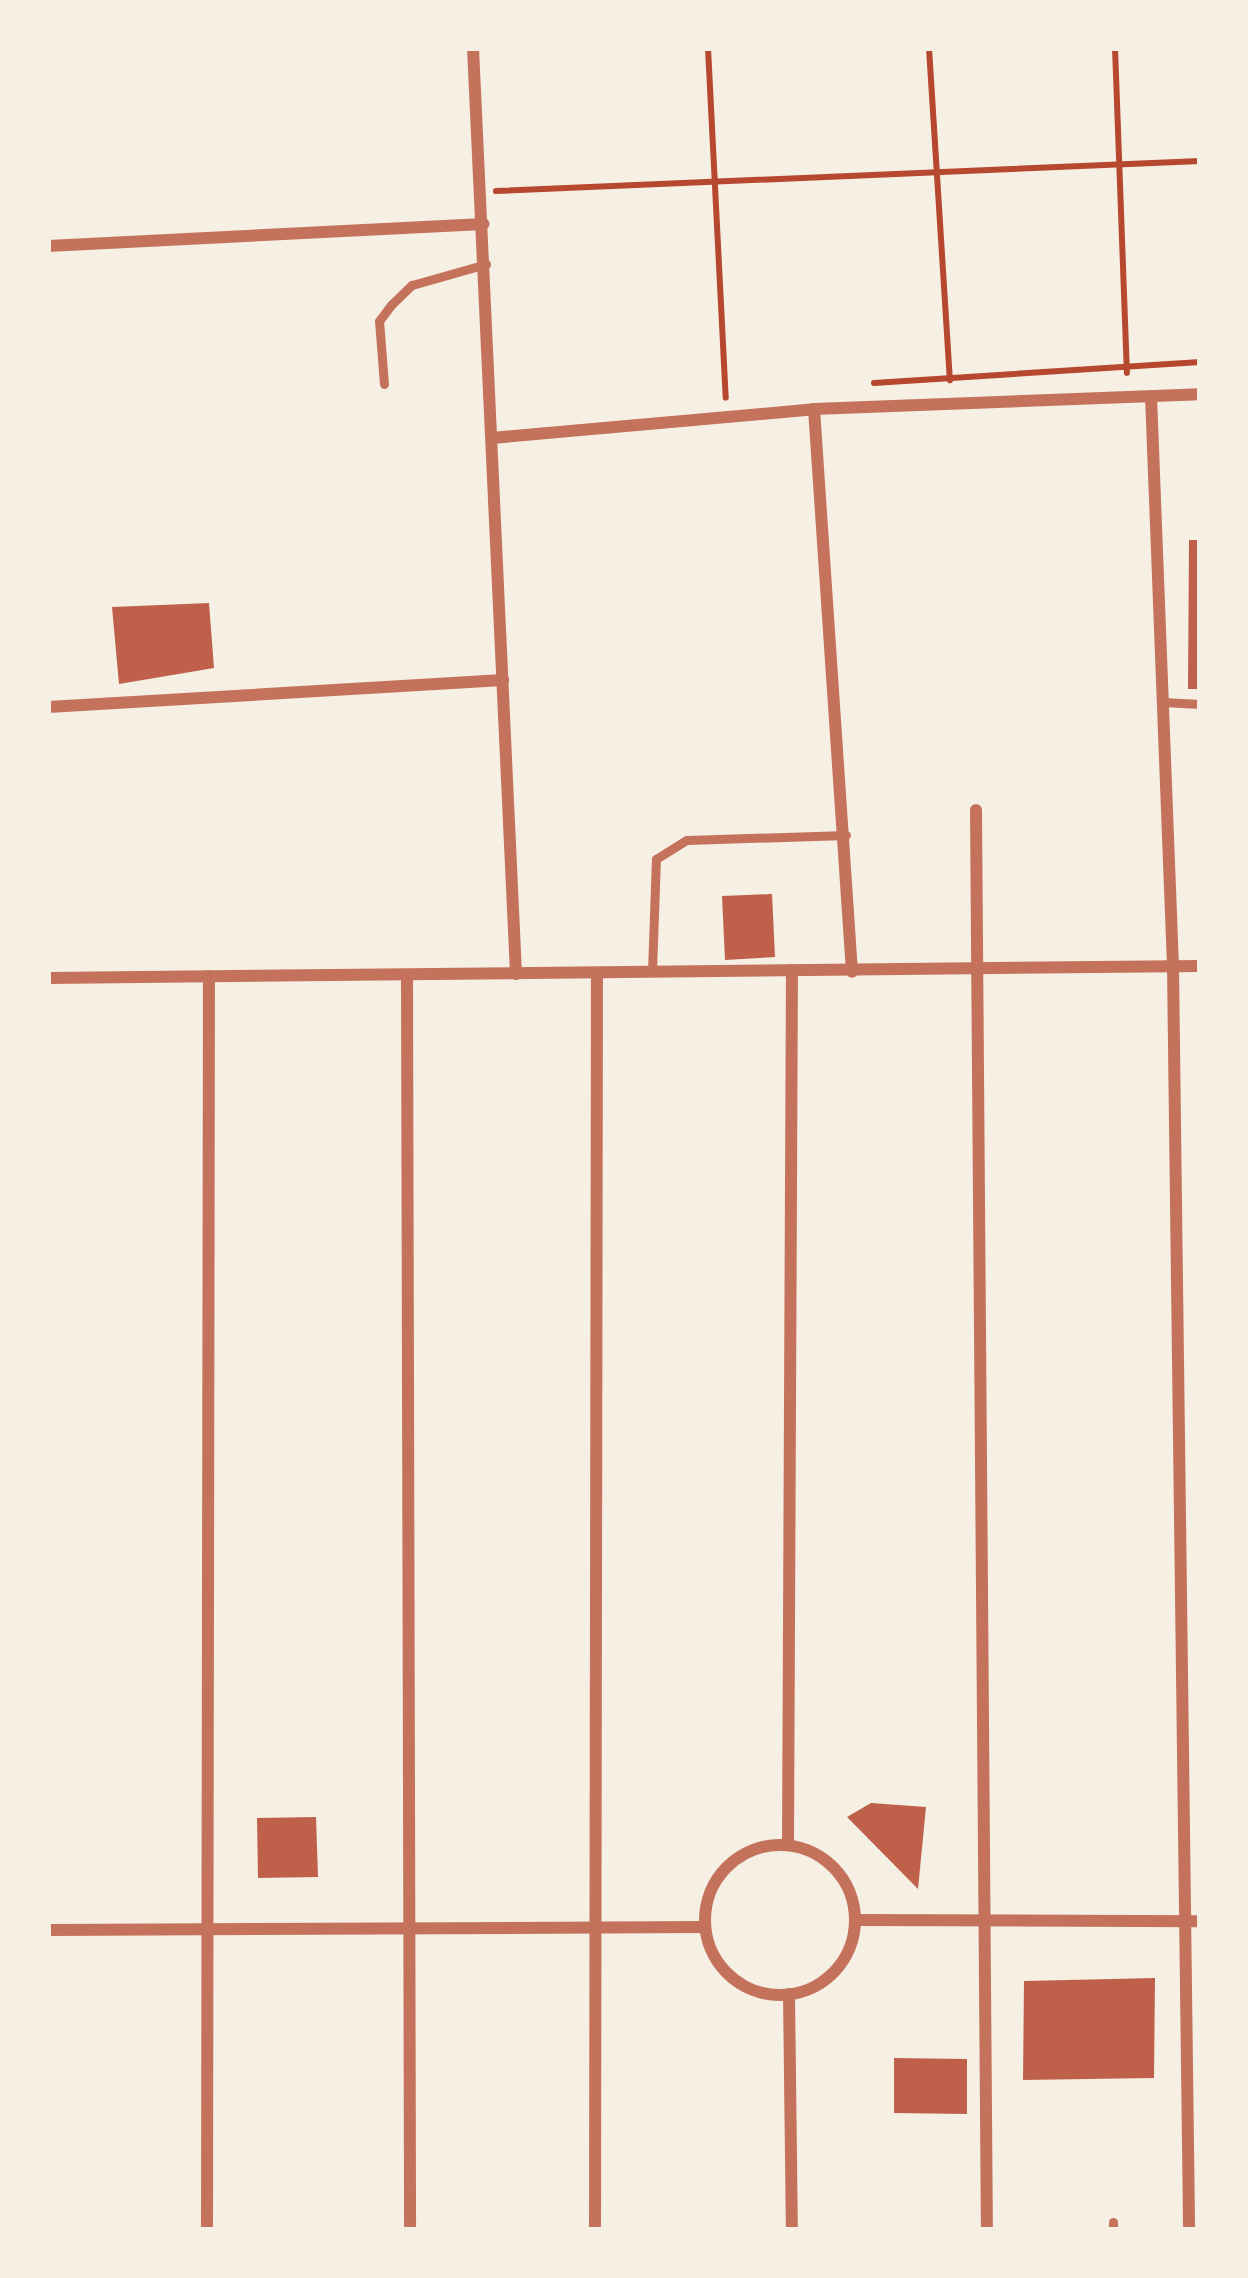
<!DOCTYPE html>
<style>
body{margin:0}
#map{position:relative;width:1248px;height:2278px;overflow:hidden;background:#f6efe4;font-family:"Golos Text",sans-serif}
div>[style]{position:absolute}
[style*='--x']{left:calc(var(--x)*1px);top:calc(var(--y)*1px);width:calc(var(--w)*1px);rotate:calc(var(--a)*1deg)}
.building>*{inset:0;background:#bf614a}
.path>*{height:6px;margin:-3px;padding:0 3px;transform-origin:3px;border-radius:3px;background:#b5482f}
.service>*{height:9px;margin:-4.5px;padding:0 4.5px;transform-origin:4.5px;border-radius:4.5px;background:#c5725c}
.minor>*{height:12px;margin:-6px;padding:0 6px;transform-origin:6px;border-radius:6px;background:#c5725c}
.minor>.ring{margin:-6px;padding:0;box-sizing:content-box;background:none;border:12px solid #c5725c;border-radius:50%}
span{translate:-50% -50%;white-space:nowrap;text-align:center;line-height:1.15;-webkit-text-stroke:10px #f6efe4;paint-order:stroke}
.frame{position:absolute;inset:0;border:51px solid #f6efe4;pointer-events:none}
</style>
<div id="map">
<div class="building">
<div style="clip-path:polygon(1189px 540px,1200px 540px,1200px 689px,1188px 689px)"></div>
<div style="clip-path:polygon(209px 603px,214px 668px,119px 684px,112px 607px)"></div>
<div style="clip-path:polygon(772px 894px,775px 957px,725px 960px,722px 896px)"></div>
<div style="clip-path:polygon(871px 1803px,926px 1807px,918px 1889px,847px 1817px)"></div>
<div style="clip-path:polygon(316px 1817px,318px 1877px,258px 1878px,257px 1818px)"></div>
<div style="clip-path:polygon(1155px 1978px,1154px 2078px,1023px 2080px,1024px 1981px)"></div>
<div style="clip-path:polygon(894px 2058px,967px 2059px,967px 2114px,894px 2113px)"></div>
</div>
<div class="path">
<div style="--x:708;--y:48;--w:350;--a:87.1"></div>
<div style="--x:929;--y:48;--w:333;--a:86.4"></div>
<div style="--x:1115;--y:48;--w:325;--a:87.9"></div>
<div style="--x:496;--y:191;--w:705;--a:-2.44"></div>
<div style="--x:874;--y:383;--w:327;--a:-3.7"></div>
</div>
<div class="service">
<div style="--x:384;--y:384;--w:63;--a:-94.5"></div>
<div style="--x:379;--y:321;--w:20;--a:-53"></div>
<div style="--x:391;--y:305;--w:29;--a:-44"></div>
<div style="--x:412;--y:285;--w:77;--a:-15.8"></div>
<div style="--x:1163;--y:702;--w:37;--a:3"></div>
<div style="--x:652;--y:972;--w:113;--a:-88"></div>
<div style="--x:656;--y:859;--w:36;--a:-32"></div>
<div style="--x:687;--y:840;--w:159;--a:-1.8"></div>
<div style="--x:1113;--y:2222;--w:8;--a:90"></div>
</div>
<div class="minor">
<div style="--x:473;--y:48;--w:927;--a:87.34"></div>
<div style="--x:48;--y:246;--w:436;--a:-2.9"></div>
<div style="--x:1151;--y:396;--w:571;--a:87.79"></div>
<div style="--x:1173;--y:967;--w:1263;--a:89.27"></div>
<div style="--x:814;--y:409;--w:564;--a:86.14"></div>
<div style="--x:492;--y:438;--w:323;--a:-5.1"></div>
<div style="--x:814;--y:409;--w:386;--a:-2.2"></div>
<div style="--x:48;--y:707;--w:456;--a:-3.4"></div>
<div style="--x:976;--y:810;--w:1420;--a:89.56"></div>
<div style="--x:407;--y:975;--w:1255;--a:89.86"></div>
<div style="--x:48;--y:978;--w:1152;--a:-0.6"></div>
<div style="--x:788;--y:1845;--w:875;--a:-89.74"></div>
<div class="ring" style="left:705px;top:1845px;width:138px;height:138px"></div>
<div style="--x:855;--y:1920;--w:345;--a:0.2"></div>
<div style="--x:48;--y:1930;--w:657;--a:-0.26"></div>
<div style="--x:789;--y:1994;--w:236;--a:89.3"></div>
<div style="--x:207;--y:2230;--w:1254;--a:-89.91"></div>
<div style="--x:595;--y:2230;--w:1257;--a:-89.91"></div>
</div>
<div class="frame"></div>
</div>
